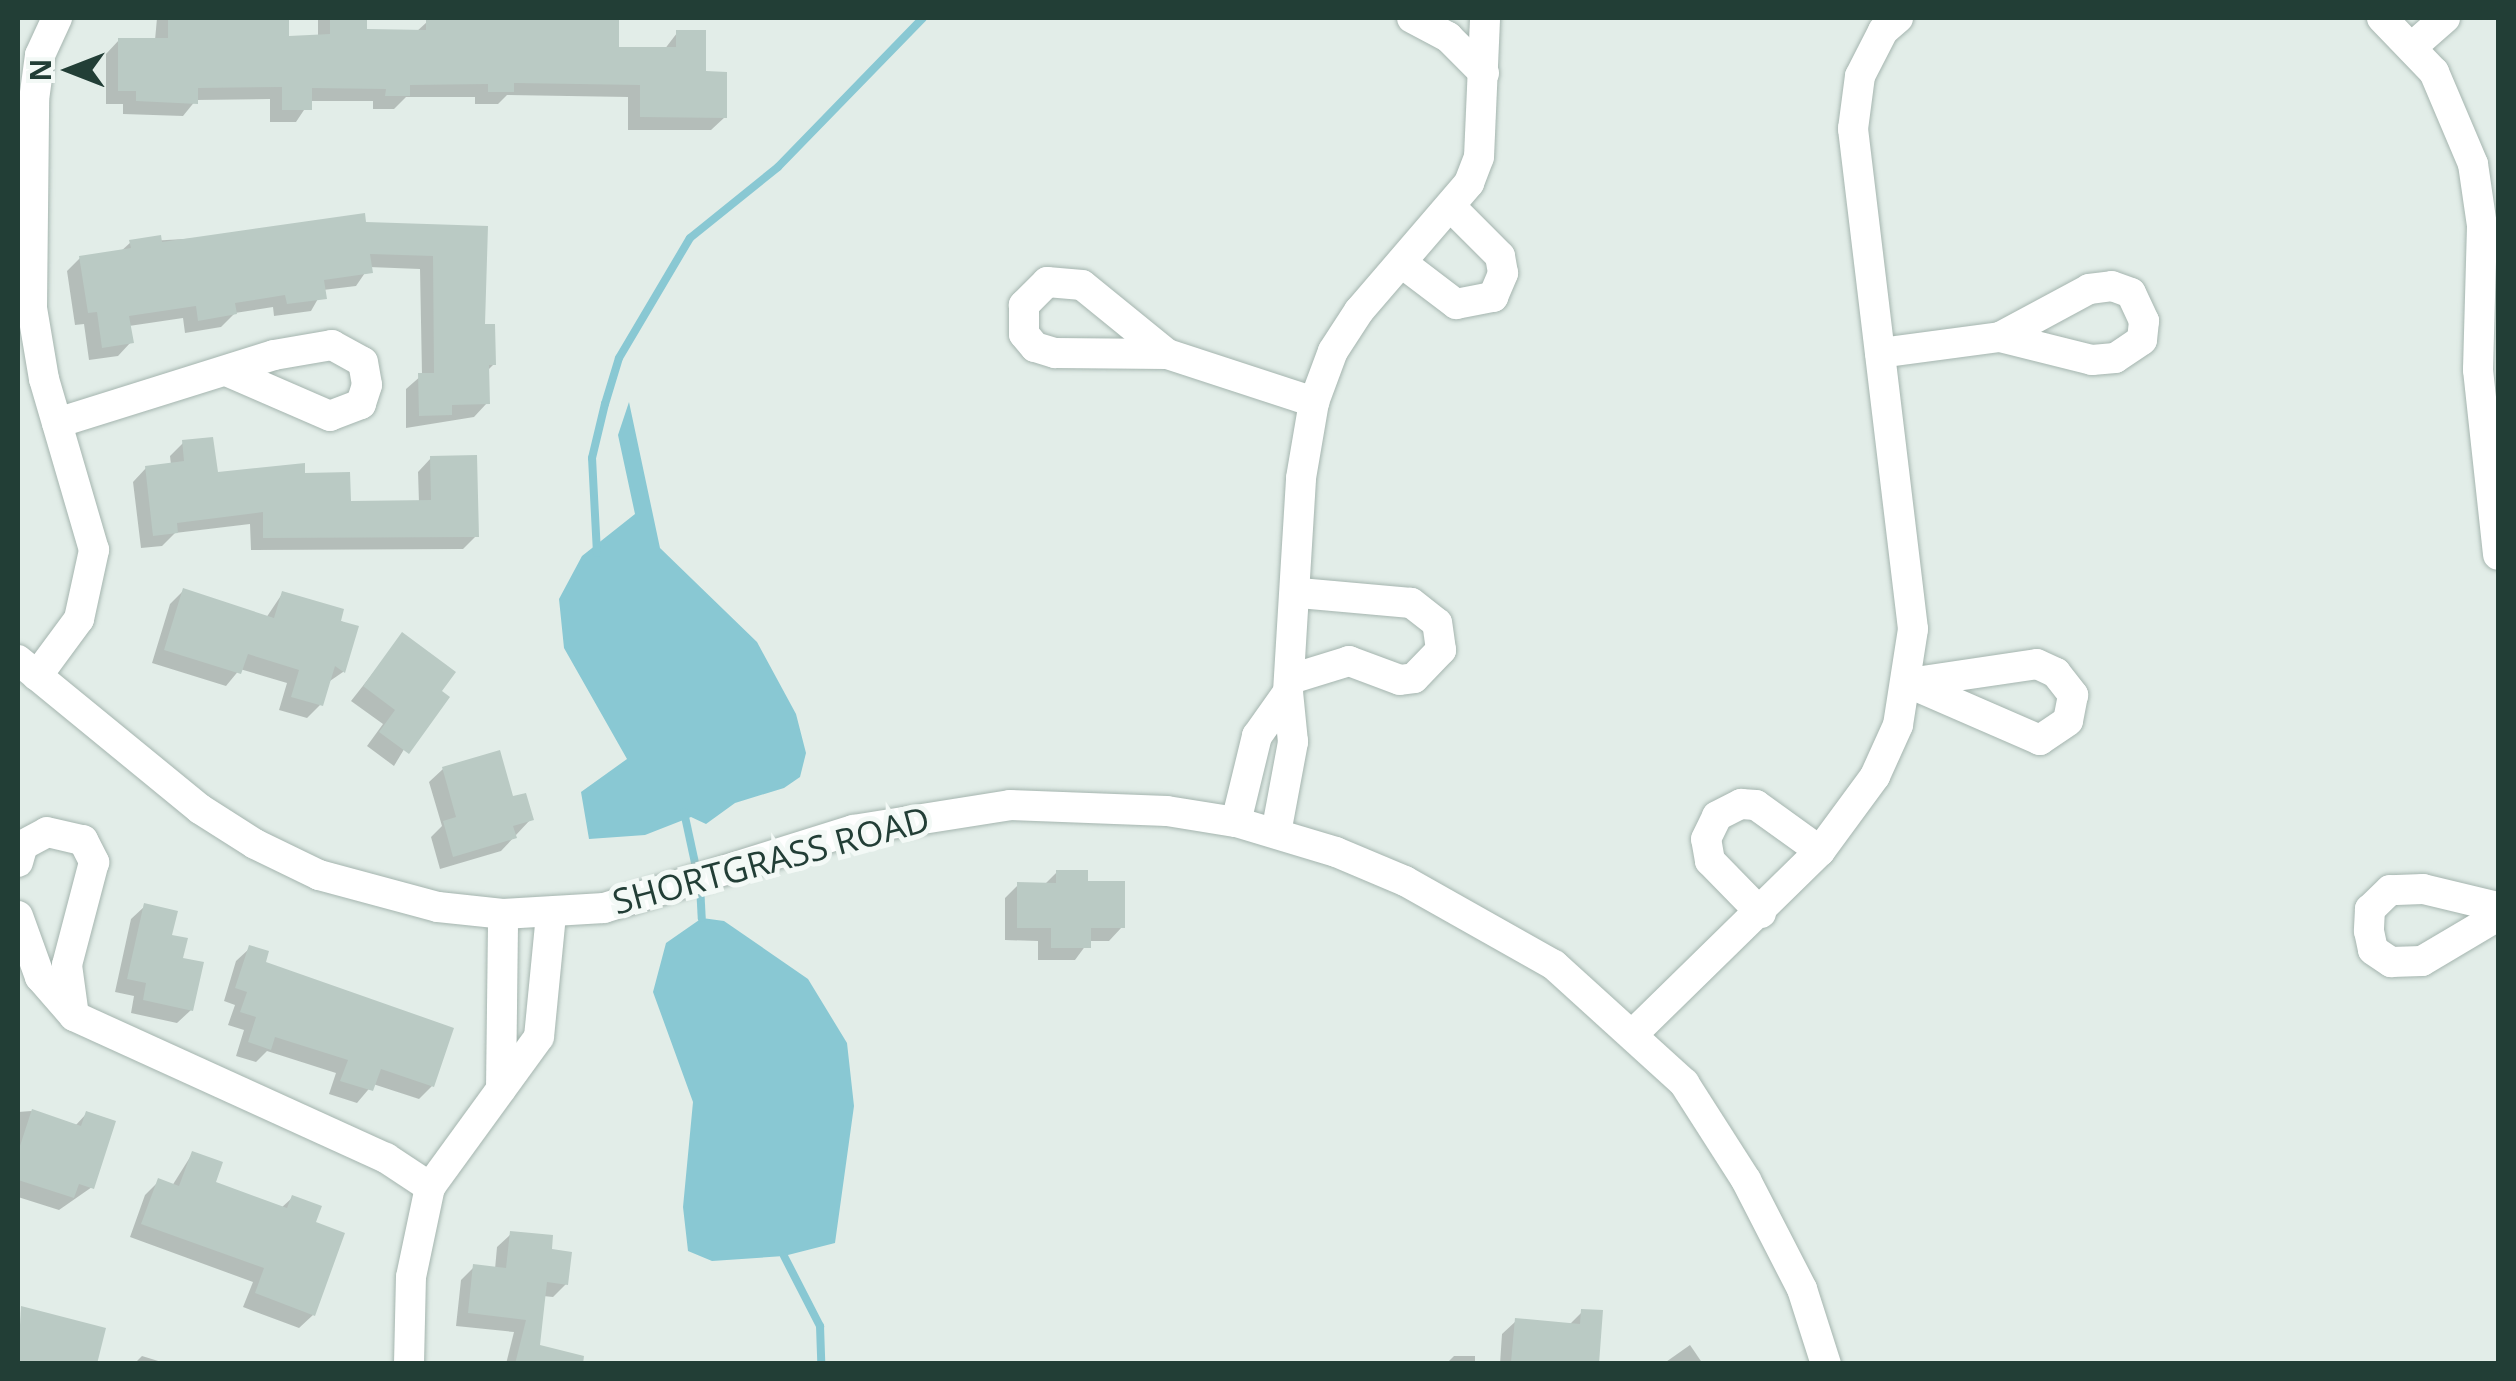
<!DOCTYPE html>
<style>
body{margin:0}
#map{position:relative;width:2516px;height:1381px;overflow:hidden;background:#e2ede8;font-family:"Open Sans",sans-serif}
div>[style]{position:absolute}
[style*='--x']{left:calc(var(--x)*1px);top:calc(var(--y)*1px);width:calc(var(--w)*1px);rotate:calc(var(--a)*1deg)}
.water>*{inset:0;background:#89c8d3}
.shadow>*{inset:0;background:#0003}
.stream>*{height:8px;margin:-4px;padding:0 4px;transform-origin:4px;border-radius:4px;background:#89c8d3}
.building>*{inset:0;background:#bacac4}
.roads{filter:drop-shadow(0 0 2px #a5b5af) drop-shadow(0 0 2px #a5b5af)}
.minor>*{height:30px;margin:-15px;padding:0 15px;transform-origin:15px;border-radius:15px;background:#fff}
span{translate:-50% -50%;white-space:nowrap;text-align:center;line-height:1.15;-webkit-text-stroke:10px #f3f9f6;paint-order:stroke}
.street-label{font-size:35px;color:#223e36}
.frame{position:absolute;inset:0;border:20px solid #223e36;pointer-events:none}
.north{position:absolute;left:20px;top:20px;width:100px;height:100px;-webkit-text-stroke:8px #f3f9f6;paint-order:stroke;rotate:270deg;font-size:28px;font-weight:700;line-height:40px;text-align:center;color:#223e36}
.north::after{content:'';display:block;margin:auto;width:35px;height:45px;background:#223e36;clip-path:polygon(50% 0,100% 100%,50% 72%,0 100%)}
</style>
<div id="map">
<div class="water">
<div style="clip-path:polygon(629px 402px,660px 548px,757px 642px,796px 714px,806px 753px,800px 777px,784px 788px,735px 803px,706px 824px,691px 817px,645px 835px,589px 839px,581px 792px,627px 759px,564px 648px,559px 599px,582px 556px,635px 514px,618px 435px)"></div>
<div style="clip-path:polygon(702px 918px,724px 921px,808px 979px,847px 1043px,854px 1106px,835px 1243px,784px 1256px,712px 1261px,688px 1251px,683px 1207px,693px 1102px,653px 992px,666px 943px)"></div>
</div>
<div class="shadow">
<div style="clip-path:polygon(157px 18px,196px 18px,196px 23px,287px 18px,287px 38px,318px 37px,318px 18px,364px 18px,364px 31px,416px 32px,427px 22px,452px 18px,617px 18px,616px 50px,664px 50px,677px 33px,725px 117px,711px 130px,628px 130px,628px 97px,507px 95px,498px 104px,475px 104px,475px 97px,406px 97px,394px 109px,373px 109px,373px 101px,310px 101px,296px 122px,270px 122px,270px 99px,196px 100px,183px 116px,123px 114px,123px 104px,106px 104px,106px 54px,119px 40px,155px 40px)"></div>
<div style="clip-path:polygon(362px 215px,364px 224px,485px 228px,482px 327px,494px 364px,486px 372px,487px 403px,474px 417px,406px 428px,406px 389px,422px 375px,420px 269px,369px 267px,356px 286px,323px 290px,311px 311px,274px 316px,273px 307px,235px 313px,221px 327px,185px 333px,183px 318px,129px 326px,131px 342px,118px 356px,89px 360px,84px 324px,75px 325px,67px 271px,80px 258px,120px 252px,131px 242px,238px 236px)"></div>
<div style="clip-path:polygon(183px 443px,215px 475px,303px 475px,348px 504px,419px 503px,418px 472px,431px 458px,476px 536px,463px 549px,251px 550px,250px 524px,175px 533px,162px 546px,141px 548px,133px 482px,146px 468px,171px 465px,170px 456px)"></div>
<div style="clip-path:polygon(184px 590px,266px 618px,282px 594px,356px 628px,343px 672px,327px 683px,320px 705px,307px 718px,279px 710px,287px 683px,240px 669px,226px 686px,152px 663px,170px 604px)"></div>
<div style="clip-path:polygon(403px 635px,439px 691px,394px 766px,367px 746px,383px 724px,351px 701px)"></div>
<div style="clip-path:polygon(443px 769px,512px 800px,531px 819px,501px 851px,440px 869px,431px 837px,442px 826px,429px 782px)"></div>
<div style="clip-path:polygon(1057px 872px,1086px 884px,1122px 927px,1109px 941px,1089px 941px,1075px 960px,1038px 960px,1038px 941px,1005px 940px,1005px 898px,1018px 885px,1044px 885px)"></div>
<div style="clip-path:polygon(145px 906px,180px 960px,191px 1010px,177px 1023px,131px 1013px,134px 996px,115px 992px,131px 919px)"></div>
<div style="clip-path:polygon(250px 948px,263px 963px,432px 1086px,419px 1099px,373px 1084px,357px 1103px,329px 1094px,336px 1073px,267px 1051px,256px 1062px,236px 1056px,244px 1030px,228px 1025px,235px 1005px,224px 1001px,236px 961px)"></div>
<div style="clip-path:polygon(31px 1111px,75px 1126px,86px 1114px,92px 1187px,59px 1210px,18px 1197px,18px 1112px)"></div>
<div style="clip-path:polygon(192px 1154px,213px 1183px,281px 1208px,292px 1198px,313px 1224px,313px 1315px,299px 1328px,243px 1307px,253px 1282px,130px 1237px,145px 1195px,159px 1181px,172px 1186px)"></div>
<div style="clip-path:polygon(511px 1234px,549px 1252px,566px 1284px,553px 1297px,543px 1296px,538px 1347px,579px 1364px,506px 1364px,514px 1332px,456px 1326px,461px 1280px,474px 1267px,495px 1269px,497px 1247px)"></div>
<div style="clip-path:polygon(22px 1309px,94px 1364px,18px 1364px)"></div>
<div style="clip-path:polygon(1582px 1312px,1597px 1364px,1500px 1364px,1502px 1334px,1516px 1321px,1569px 1325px)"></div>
<div style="clip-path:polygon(1690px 1345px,1703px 1364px,1663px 1364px)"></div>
<div style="clip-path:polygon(142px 1356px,168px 1364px,134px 1364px)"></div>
<div style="clip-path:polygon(1454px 1356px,1475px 1356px,1475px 1364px,1446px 1364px)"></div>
</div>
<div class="stream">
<div style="--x:597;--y:553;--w:95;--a:-93"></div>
<div style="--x:592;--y:458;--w:56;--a:-76.5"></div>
<div style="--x:605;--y:404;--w:48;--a:-73.1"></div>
<div style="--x:619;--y:358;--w:139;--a:-59.4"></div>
<div style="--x:690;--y:238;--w:113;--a:-38.9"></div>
<div style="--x:778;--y:167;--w:208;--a:-45.8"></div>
<div style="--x:684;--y:812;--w:61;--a:77.8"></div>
<div style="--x:700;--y:885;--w:33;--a:87"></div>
<div style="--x:784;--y:1256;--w:79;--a:62.8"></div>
<div style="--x:820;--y:1326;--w:38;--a:88"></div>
</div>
<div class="building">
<div style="clip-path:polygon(168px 18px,289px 18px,289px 36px,330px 34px,330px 18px,367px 18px,367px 29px,426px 30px,426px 19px,619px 18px,619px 47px,676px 47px,676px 30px,706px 30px,706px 71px,727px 72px,727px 118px,640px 117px,640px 85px,514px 83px,514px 92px,488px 92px,488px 84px,410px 85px,410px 96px,385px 96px,386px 89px,312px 88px,312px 110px,282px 110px,282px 87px,198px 88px,198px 104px,136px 101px,136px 91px,118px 91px,118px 38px,168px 38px)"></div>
<div style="clip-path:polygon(365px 213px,366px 222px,488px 226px,485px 324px,495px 324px,496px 365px,489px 365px,490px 404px,452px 405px,452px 415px,419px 416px,418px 373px,434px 373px,433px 256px,370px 254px,373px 273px,324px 280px,327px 299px,287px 304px,285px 295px,235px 303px,237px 314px,198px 321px,196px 306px,129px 316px,134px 343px,102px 348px,97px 312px,88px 313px,79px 256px,131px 248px,129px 240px,161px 235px,162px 242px)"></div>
<div style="clip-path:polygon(213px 437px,218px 472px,305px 463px,305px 473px,350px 472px,351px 501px,431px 500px,430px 456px,477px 455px,479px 537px,263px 538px,263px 512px,177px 523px,178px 533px,153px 536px,145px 466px,184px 461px,182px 440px)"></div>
<div style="clip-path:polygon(183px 588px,274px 618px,282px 591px,344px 609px,341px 621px,359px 626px,345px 673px,335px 666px,323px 706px,291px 697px,299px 670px,248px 654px,241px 674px,164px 650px)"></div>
<div style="clip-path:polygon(402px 632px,456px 672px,442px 691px,450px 697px,409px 754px,379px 732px,395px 710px,363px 686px)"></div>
<div style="clip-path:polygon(500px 750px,513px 796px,526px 793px,534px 820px,513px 826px,517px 838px,453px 857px,443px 821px,456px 817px,442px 767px)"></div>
<div style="clip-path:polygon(1056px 870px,1088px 870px,1088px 881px,1125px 881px,1125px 928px,1091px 928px,1091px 948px,1051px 948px,1051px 928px,1017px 928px,1017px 882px,1056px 883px)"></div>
<div style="clip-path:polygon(144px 903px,178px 911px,172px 935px,188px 938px,183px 958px,204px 962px,193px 1011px,143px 1000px,146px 983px,127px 979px)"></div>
<div style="clip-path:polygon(249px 945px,269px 951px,266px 962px,454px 1028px,434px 1087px,381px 1069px,373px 1091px,340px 1081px,348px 1060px,275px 1037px,271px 1050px,248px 1042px,256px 1017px,240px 1012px,247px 992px,235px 988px)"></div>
<div style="clip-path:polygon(32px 1109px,81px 1126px,86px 1111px,116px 1121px,94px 1189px,79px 1184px,74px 1198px,18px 1180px,18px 1152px)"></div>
<div style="clip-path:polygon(192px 1151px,223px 1162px,216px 1182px,287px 1208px,292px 1195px,322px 1206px,316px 1222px,345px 1233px,315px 1316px,255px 1293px,264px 1268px,141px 1224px,158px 1178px,179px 1186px)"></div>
<div style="clip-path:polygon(510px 1231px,553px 1235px,552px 1249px,572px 1252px,568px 1285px,547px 1282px,540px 1345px,584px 1356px,583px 1364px,515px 1364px,526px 1320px,468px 1313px,473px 1264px,506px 1268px)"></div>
<div style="clip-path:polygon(21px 1306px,106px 1328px,97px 1364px,18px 1364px)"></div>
<div style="clip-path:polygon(1581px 1309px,1603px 1310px,1599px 1364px,1511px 1362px,1515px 1318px,1580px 1324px)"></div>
</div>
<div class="roads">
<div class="minor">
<div style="--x:1412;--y:18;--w:41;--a:27.8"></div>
<div style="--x:1448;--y:37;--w:51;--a:45"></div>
<div style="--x:2382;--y:18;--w:75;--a:46.1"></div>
<div style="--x:2434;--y:72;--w:100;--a:67"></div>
<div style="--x:2473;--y:164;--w:63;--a:81.7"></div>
<div style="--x:2482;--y:226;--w:144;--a:91.6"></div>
<div style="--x:2478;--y:370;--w:186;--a:83.8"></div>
<div style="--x:2412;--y:47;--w:44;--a:-41.3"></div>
<div style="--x:1402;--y:263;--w:68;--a:37.2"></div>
<div style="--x:1456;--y:304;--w:38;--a:-11"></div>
<div style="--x:1493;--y:297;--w:26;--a:-67"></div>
<div style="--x:1503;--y:273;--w:17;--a:-100"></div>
<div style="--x:1500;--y:256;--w:68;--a:-135"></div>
<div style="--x:1880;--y:353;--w:121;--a:-7.6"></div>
<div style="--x:2000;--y:337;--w:101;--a:-28.3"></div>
<div style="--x:2089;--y:289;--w:23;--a:-7"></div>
<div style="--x:2112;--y:286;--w:20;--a:20"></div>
<div style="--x:2131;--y:293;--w:31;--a:65"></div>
<div style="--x:2144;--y:321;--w:19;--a:96"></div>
<div style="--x:2142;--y:340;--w:32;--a:146"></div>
<div style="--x:2115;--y:358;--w:23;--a:175"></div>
<div style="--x:2092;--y:360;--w:95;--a:-166"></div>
<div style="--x:1167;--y:354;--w:109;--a:-140.9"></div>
<div style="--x:1082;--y:285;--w:35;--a:-175"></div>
<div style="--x:1047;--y:282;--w:33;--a:135"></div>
<div style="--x:1024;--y:305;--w:29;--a:90"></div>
<div style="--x:1024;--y:334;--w:17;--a:50"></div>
<div style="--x:1035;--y:347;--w:21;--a:17"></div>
<div style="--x:1055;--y:353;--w:112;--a:0.5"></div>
<div style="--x:1167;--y:354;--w:155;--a:18.1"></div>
<div style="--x:57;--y:423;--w:227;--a:-17.4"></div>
<div style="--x:274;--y:355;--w:59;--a:-9.8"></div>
<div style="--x:332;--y:345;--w:35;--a:29"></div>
<div style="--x:363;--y:362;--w:23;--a:80"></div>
<div style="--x:367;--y:385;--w:20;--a:108"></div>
<div style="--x:361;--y:404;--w:33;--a:159"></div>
<div style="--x:330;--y:416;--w:108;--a:-156.5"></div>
<div style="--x:18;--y:660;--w:235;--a:39.3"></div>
<div style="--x:200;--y:809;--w:65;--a:32.5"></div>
<div style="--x:255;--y:844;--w:71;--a:25.8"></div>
<div style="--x:319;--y:875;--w:123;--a:15.1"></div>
<div style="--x:438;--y:907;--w:65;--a:6.1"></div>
<div style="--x:503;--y:914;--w:101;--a:-3.4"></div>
<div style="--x:604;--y:908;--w:261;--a:-17.4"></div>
<div style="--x:853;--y:830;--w:159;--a:-9"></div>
<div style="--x:1010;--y:805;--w:157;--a:2.2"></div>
<div style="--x:1167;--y:811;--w:70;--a:9.1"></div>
<div style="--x:1236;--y:822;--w:104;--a:16.7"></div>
<div style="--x:1336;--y:852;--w:75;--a:22.8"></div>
<div style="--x:1405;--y:881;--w:171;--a:29.4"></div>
<div style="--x:1554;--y:965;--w:176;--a:42.2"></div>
<div style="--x:1684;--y:1083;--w:115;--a:57.4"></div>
<div style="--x:1746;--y:1180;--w:123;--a:62.8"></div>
<div style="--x:1802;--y:1289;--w:79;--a:72.3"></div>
<div style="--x:2037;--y:664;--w:21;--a:25"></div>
<div style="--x:2056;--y:673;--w:28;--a:52"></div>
<div style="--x:2073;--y:695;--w:26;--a:101"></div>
<div style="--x:2068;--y:721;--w:34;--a:146"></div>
<div style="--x:2040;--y:740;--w:143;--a:-156.5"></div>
<div style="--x:1909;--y:683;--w:129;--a:-8.4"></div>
<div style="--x:37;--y:676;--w:71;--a:-53.6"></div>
<div style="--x:79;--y:619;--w:71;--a:-77.7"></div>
<div style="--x:94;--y:550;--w:178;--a:-106.3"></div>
<div style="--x:44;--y:379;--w:72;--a:-99.6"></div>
<div style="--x:32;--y:308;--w:208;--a:-89.4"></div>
<div style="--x:34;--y:100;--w:45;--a:-82.4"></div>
<div style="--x:40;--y:55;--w:41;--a:-65.3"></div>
<div style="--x:1291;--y:679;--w:61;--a:-17.2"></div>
<div style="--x:1349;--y:661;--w:54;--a:20.4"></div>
<div style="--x:1400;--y:680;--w:14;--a:-8"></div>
<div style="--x:1414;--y:678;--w:39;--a:-46"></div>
<div style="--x:1441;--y:650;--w:27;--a:-98"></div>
<div style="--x:1437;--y:623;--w:33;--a:-142"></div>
<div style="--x:1411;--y:603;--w:112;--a:-174.9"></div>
<div style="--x:1236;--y:822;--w:89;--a:-76.3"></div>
<div style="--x:1257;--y:736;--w:54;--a:-54.8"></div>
<div style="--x:1276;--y:833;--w:93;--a:-79.4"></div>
<div style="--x:1293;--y:742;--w:50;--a:-95.7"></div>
<div style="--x:1288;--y:692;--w:214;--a:-86.5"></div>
<div style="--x:1301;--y:478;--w:77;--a:-80.3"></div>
<div style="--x:1314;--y:402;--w:54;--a:-69.6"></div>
<div style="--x:1333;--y:351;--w:48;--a:-57"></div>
<div style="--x:1359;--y:311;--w:169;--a:-49.3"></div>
<div style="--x:1469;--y:183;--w:28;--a:-69"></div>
<div style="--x:1479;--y:157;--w:139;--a:-87.5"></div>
<div style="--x:18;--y:862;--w:18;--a:-74"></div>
<div style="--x:23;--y:845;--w:27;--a:-28"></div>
<div style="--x:47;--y:832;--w:37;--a:13"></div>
<div style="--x:83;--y:840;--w:25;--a:63"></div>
<div style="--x:94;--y:862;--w:106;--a:104.7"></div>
<div style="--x:67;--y:965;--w:51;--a:82.2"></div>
<div style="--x:2498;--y:907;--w:77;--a:-166.5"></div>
<div style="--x:2423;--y:889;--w:33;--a:178"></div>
<div style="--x:2390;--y:890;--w:28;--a:136"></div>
<div style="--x:2370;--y:909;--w:22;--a:93"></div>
<div style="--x:2369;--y:931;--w:19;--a:78"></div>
<div style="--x:2373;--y:950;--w:22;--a:34"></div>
<div style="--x:2391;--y:962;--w:31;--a:-2"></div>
<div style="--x:2422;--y:961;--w:88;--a:-30.6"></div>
<div style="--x:1761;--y:913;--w:73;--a:-134.4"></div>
<div style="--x:1710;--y:861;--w:22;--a:-100"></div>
<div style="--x:1706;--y:839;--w:25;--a:-64"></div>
<div style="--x:1717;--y:816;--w:27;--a:-27"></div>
<div style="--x:1741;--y:804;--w:15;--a:4"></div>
<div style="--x:1756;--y:805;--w:79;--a:35.7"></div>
<div style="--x:18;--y:916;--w:65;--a:70.2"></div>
<div style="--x:40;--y:977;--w:52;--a:48.9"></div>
<div style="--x:74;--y:1016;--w:343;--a:24.5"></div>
<div style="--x:386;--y:1158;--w:53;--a:33.4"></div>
<div style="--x:1633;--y:1034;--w:262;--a:-44.4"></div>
<div style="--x:1820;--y:851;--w:93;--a:-53.7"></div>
<div style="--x:1875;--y:776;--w:56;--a:-65.7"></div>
<div style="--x:1898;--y:725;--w:97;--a:-81.1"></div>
<div style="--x:1913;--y:629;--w:504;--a:-96.84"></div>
<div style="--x:1853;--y:129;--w:53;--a:-82.5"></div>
<div style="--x:1860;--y:76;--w:51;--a:-62.9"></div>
<div style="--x:1883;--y:31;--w:20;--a:-41"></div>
<div style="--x:501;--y:1089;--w:175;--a:-89.3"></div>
<div style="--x:409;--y:1364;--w:87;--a:-88.7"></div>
<div style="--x:411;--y:1277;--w:92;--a:-78.1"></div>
<div style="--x:430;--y:1187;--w:185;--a:-54"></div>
<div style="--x:539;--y:1037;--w:124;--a:-84.4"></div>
</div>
</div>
<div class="street-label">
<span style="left:771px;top:860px;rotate:-15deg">SHORTGRASS ROAD</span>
</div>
<div class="frame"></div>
<div class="north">N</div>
</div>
